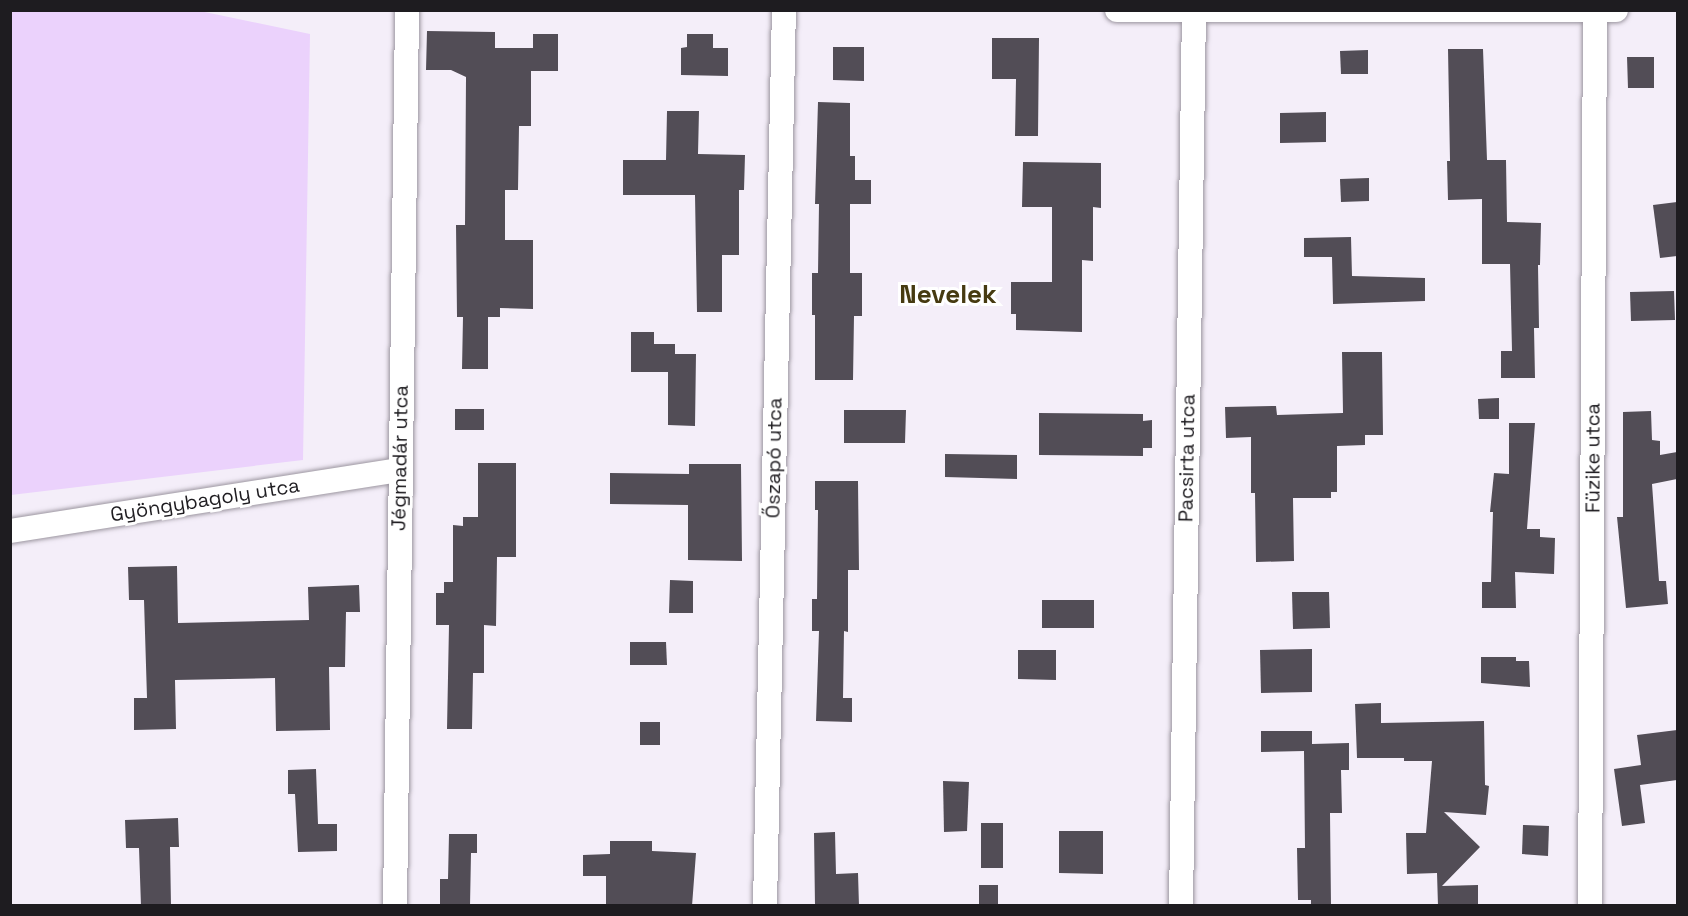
<!DOCTYPE html>
<meta charset="utf-8">
<style>
body{margin:0}
#map{position:relative;width:1688px;height:916px;overflow:hidden;background:#f4eef9;font-family:"Space Grotesk",sans-serif}
div>[style]{position:absolute}
[style*='--x']{left:calc(var(--x)*1px);top:calc(var(--y)*1px);width:calc(var(--w)*1px);rotate:calc(var(--a)*1deg)}
.green>*{inset:0;background:#ebd2fc}
.building>*{inset:0;background:#524d56}
.roads{filter:drop-shadow(0 0 2px #9c96a0) drop-shadow(0 0 2px #9c96a0)}
.street>*{height:24px;margin:-12px;padding:0 12px;transform-origin:12px;border-radius:12px;background:#fff}
span{translate:-50% -50%;white-space:nowrap;text-align:center;line-height:1.15;-webkit-text-stroke:6px #fff;paint-order:stroke}
.street-label{font-size:20px;color:#1e1c20}
.district-label{font-size:26px;color:#463a11;font-weight:700}
.frame{position:absolute;inset:0;border:12px solid #1e1c20;pointer-events:none}
</style>
<div id="map">
<div class="green">
<div style="clip-path:polygon(10px 11px,200px 11px,310px 34px,303px 460px,11px 495px)"></div>
</div>
<div class="building">
<div style="clip-path:polygon(427px 31px,495px 32px,495px 48px,533px 48px,533px 34px,558px 34px,558px 71px,531px 71px,531px 126px,519px 126px,518px 190px,505px 190px,505px 240px,533px 240px,533px 309px,500px 308px,500px 317px,488px 317px,488px 369px,462px 369px,463px 317px,457px 317px,456px 225px,465px 225px,466px 77px,451px 70px,426px 70px)"></div>
<div style="clip-path:polygon(687px 34px,713px 34px,713px 48px,728px 48px,728px 76px,681px 75px,681px 48px,687px 47px)"></div>
<div style="clip-path:polygon(992px 38px,1039px 38px,1038px 136px,1015px 136px,1016px 79px,992px 79px)"></div>
<div style="clip-path:polygon(833px 47px,864px 47px,864px 81px,833px 80px)"></div>
<div style="clip-path:polygon(1448px 49px,1483px 49px,1487px 160px,1506px 160px,1507px 222px,1541px 223px,1540px 265px,1538px 265px,1539px 328px,1534px 328px,1535px 378px,1501px 378px,1501px 351px,1512px 351px,1510px 264px,1482px 264px,1482px 199px,1448px 200px,1447px 161px,1450px 161px)"></div>
<div style="clip-path:polygon(1368px 50px,1368px 74px,1341px 74px,1340px 51px)"></div>
<div style="clip-path:polygon(1627px 57px,1654px 57px,1654px 88px,1628px 88px)"></div>
<div style="clip-path:polygon(818px 102px,850px 103px,850px 156px,855px 156px,855px 180px,871px 180px,871px 204px,850px 204px,850px 273px,862px 273px,862px 316px,854px 316px,853px 380px,815px 380px,815px 315px,812px 315px,812px 273px,818px 273px,819px 204px,815px 204px)"></div>
<div style="clip-path:polygon(667px 111px,699px 111px,698px 154px,745px 155px,744px 190px,739px 190px,739px 255px,722px 255px,722px 312px,697px 312px,695px 195px,623px 195px,623px 160px,666px 160px)"></div>
<div style="clip-path:polygon(1326px 112px,1326px 142px,1280px 143px,1280px 113px)"></div>
<div style="clip-path:polygon(1023px 162px,1101px 163px,1101px 208px,1093px 207px,1093px 261px,1082px 260px,1082px 332px,1016px 330px,1016px 314px,1011px 314px,1011px 282px,1052px 282px,1052px 207px,1022px 207px)"></div>
<div style="clip-path:polygon(1369px 178px,1369px 201px,1341px 202px,1340px 179px)"></div>
<div style="clip-path:polygon(1677px 202px,1677px 256px,1660px 258px,1653px 205px)"></div>
<div style="clip-path:polygon(1351px 237px,1352px 276px,1425px 278px,1425px 301px,1333px 304px,1332px 257px,1304px 257px,1304px 238px)"></div>
<div style="clip-path:polygon(1674px 291px,1675px 320px,1631px 321px,1630px 292px)"></div>
<div style="clip-path:polygon(631px 332px,654px 332px,654px 344px,675px 344px,675px 354px,696px 354px,695px 426px,668px 425px,668px 372px,631px 372px)"></div>
<div style="clip-path:polygon(1342px 352px,1382px 352px,1383px 435px,1365px 435px,1365px 445px,1337px 446px,1337px 492px,1331px 492px,1331px 498px,1293px 498px,1294px 561px,1256px 562px,1255px 493px,1251px 493px,1251px 437px,1226px 438px,1225px 407px,1276px 406px,1277px 415px,1343px 413px)"></div>
<div style="clip-path:polygon(1499px 398px,1499px 419px,1479px 419px,1478px 399px)"></div>
<div style="clip-path:polygon(455px 409px,484px 409px,484px 430px,455px 430px)"></div>
<div style="clip-path:polygon(844px 410px,906px 410px,905px 443px,844px 443px)"></div>
<div style="clip-path:polygon(1651px 411px,1652px 440px,1660px 441px,1660px 455px,1677px 452px,1677px 479px,1652px 484px,1659px 581px,1666px 581px,1668px 604px,1626px 608px,1617px 517px,1623px 517px,1623px 412px)"></div>
<div style="clip-path:polygon(1039px 413px,1143px 414px,1143px 421px,1152px 420px,1152px 448px,1143px 448px,1143px 456px,1039px 455px)"></div>
<div style="clip-path:polygon(1509px 423px,1535px 423px,1527px 529px,1540px 529px,1540px 537px,1555px 538px,1554px 574px,1515px 572px,1516px 608px,1482px 608px,1482px 582px,1491px 582px,1493px 512px,1490px 512px,1494px 473px,1509px 474px)"></div>
<div style="clip-path:polygon(945px 454px,1017px 455px,1017px 479px,945px 477px)"></div>
<div style="clip-path:polygon(478px 463px,516px 463px,516px 557px,497px 557px,496px 626px,484px 625px,484px 673px,473px 673px,472px 729px,447px 729px,449px 625px,436px 625px,436px 593px,444px 593px,444px 582px,453px 582px,453px 525px,463px 526px,463px 517px,478px 517px)"></div>
<div style="clip-path:polygon(689px 464px,741px 464px,742px 561px,688px 560px,688px 505px,610px 504px,610px 473px,689px 474px)"></div>
<div style="clip-path:polygon(815px 481px,858px 481px,859px 570px,848px 570px,848px 632px,844px 631px,843px 698px,852px 698px,852px 722px,816px 721px,819px 631px,812px 631px,812px 599px,817px 599px,818px 510px,815px 510px)"></div>
<div style="clip-path:polygon(177px 566px,178px 623px,309px 620px,308px 587px,359px 585px,360px 612px,346px 612px,345px 667px,329px 667px,330px 730px,276px 731px,275px 678px,175px 680px,176px 729px,134px 730px,134px 698px,147px 698px,144px 600px,129px 600px,128px 567px)"></div>
<div style="clip-path:polygon(670px 580px,693px 581px,693px 613px,669px 613px)"></div>
<div style="clip-path:polygon(1292px 592px,1329px 592px,1330px 628px,1293px 629px)"></div>
<div style="clip-path:polygon(1042px 600px,1094px 600px,1094px 628px,1042px 628px)"></div>
<div style="clip-path:polygon(630px 642px,666px 642px,667px 665px,630px 665px)"></div>
<div style="clip-path:polygon(1312px 649px,1312px 692px,1261px 693px,1260px 650px)"></div>
<div style="clip-path:polygon(1018px 650px,1056px 650px,1056px 680px,1018px 679px)"></div>
<div style="clip-path:polygon(1481px 657px,1516px 657px,1516px 661px,1529px 661px,1530px 687px,1481px 683px)"></div>
<div style="clip-path:polygon(1381px 703px,1381px 723px,1484px 721px,1485px 785px,1489px 786px,1486px 815px,1444px 812px,1480px 847px,1442px 886px,1478px 885px,1478px 906px,1438px 906px,1437px 873px,1407px 874px,1406px 833px,1426px 833px,1432px 761px,1404px 761px,1404px 758px,1357px 758px,1355px 704px)"></div>
<div style="clip-path:polygon(640px 722px,660px 722px,660px 745px,640px 745px)"></div>
<div style="clip-path:polygon(1677px 730px,1677px 780px,1640px 785px,1645px 823px,1622px 826px,1614px 769px,1641px 765px,1637px 735px)"></div>
<div style="clip-path:polygon(1261px 731px,1312px 731px,1312px 744px,1349px 743px,1349px 770px,1341px 770px,1342px 813px,1330px 813px,1331px 906px,1311px 906px,1311px 900px,1298px 900px,1297px 848px,1305px 848px,1304px 751px,1261px 752px)"></div>
<div style="clip-path:polygon(316px 769px,318px 824px,337px 824px,337px 851px,298px 852px,295px 794px,288px 794px,288px 770px)"></div>
<div style="clip-path:polygon(943px 781px,969px 782px,967px 831px,944px 832px)"></div>
<div style="clip-path:polygon(178px 818px,179px 847px,170px 847px,171px 906px,141px 906px,139px 848px,126px 848px,125px 820px)"></div>
<div style="clip-path:polygon(981px 823px,1003px 823px,1003px 868px,981px 868px)"></div>
<div style="clip-path:polygon(1523px 825px,1549px 826px,1548px 856px,1522px 854px)"></div>
<div style="clip-path:polygon(1059px 831px,1103px 831px,1103px 874px,1059px 873px)"></div>
<div style="clip-path:polygon(835px 832px,836px 874px,858px 873px,859px 906px,815px 906px,814px 833px)"></div>
<div style="clip-path:polygon(449px 834px,477px 834px,477px 853px,471px 853px,470px 906px,440px 906px,440px 879px,448px 879px)"></div>
<div style="clip-path:polygon(610px 841px,652px 841px,652px 851px,696px 853px,692px 906px,606px 906px,606px 876px,583px 876px,583px 855px,610px 854px)"></div>
<div style="clip-path:polygon(979px 885px,998px 885px,998px 906px,979px 906px)"></div>
</div>
<div class="roads">
<div class="street">
<div style="--x:1117;--y:10;--w:499;--a:0"></div>
<div style="--x:10;--y:531;--w:394;--a:-8.9"></div>
<div style="--x:395;--y:906;--w:896;--a:-89.23"></div>
<div style="--x:765;--y:906;--w:896;--a:-88.79"></div>
<div style="--x:1181;--y:906;--w:896;--a:-89.17"></div>
<div style="--x:1590;--y:906;--w:896;--a:-89.68"></div>
</div>
</div>
<div class="street-label">
<span style="left:400px;top:458px;rotate:-89deg">Jégmadár utca</span>
<span style="left:774px;top:458px;rotate:-89deg">Őszapó utca</span>
<span style="left:1187px;top:458px;rotate:-89deg">Pacsirta utca</span>
<span style="left:1593px;top:458px;rotate:-90deg">Füzike utca</span>
<span style="left:205px;top:500px;rotate:-9deg">Gyöngybagoly utca</span>
</div>
<div class="district-label">
<span style="left:948px;top:295px">Nevelek</span>
</div>
<div class="frame"></div>
</div>
